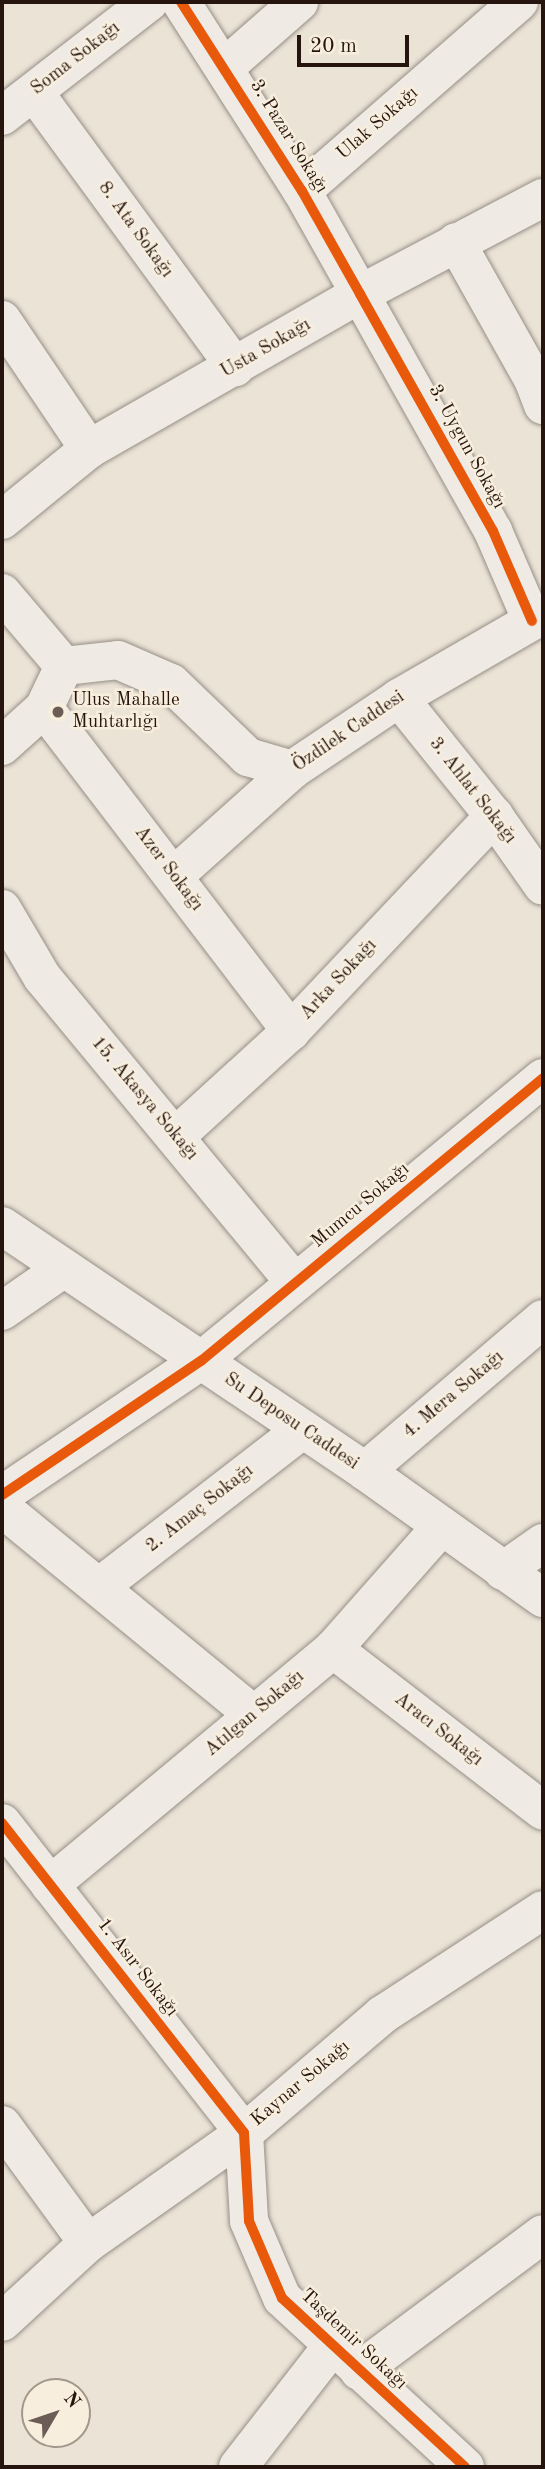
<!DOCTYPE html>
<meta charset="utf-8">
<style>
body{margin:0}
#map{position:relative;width:545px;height:2469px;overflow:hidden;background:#ebe3d6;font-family:"Old Standard TT",serif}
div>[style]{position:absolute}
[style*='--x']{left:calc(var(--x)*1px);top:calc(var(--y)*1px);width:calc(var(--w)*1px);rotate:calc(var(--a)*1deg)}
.roads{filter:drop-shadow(0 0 2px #968f87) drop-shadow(0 0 2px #968f87)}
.street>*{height:38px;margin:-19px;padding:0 19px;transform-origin:19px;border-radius:19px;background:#efebe4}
.secondary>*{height:38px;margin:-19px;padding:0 19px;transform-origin:19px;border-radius:19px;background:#efebe4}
.cycleway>*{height:10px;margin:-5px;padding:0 5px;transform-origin:5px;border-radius:5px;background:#e8590c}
.dots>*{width:19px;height:19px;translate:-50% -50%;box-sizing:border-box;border:4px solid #f8eede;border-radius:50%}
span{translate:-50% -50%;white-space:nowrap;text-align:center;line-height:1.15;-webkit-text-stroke:5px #f8eede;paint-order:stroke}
.street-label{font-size:19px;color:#26150f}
.poi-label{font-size:19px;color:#26150f}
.left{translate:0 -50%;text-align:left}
.frame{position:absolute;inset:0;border:4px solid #26150f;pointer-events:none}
.north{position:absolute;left:21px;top:2378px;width:70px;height:70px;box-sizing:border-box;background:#f8eede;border:2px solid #a4978b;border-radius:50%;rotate:51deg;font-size:19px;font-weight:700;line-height:28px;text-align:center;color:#26150f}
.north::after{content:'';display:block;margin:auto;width:24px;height:32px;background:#6b5d55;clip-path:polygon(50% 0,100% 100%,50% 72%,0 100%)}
.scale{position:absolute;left:297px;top:35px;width:112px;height:32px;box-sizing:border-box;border:4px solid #26150f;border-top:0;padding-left:9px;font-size:21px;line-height:24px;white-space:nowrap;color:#26150f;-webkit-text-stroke:5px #f8eede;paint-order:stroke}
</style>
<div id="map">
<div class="roads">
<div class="street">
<div style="--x:181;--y:2;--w:224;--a:57.4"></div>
<div style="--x:302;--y:191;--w:118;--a:60.6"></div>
<div style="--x:360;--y:294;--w:272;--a:60.7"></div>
<div style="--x:493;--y:531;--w:98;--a:66.6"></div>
<div style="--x:224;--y:68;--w:100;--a:-41.3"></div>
<div style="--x:34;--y:92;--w:341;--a:53.8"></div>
<div style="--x:2;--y:116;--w:186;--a:-37.8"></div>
<div style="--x:302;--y:191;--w:288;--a:-41.1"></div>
<div style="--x:456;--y:242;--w:157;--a:60.7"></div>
<div style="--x:533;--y:379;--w:28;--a:69"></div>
<div style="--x:2;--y:320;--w:156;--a:56"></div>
<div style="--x:2;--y:520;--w:112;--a:-39.2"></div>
<div style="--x:89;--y:449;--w:312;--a:-29.8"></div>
<div style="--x:360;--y:294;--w:207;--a:-27.7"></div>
<div style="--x:2;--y:593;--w:96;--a:49.7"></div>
<div style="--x:399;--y:698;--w:151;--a:51.2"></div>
<div style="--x:494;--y:816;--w:85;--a:55"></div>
<div style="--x:44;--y:708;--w:407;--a:52.6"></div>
<div style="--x:2;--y:746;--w:57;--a:-42.1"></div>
<div style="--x:44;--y:708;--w:47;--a:-64.5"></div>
<div style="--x:64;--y:666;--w:54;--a:-6.3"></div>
<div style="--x:118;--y:660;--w:58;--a:23.5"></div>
<div style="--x:171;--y:683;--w:107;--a:43.9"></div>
<div style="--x:248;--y:757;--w:46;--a:16.5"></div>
<div style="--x:2;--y:909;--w:79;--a:59.5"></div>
<div style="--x:42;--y:977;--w:397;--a:50.4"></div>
<div style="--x:176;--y:1136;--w:156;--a:-42.4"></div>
<div style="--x:291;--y:1031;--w:296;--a:-46.6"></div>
<div style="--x:2;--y:1311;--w:75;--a:-34.7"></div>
<div style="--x:365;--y:1471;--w:234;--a:-40.5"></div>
<div style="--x:2;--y:1495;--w:240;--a:-34"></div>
<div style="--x:201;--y:1361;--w:444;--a:-39.6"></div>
<div style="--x:2;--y:1508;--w:326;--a:39.4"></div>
<div style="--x:99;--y:1587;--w:257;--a:-37.7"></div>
<div style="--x:333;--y:1649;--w:265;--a:37.6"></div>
<div style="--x:2;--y:1823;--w:393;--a:52"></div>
<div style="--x:244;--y:2133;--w:88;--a:86.7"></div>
<div style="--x:249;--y:2221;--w:84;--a:66.8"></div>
<div style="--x:282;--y:2298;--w:249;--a:42.7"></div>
<div style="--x:50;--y:1885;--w:368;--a:-39.8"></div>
<div style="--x:333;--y:1649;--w:164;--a:-48.5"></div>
<div style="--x:2;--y:2125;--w:146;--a:53.9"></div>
<div style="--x:359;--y:2371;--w:229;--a:-36.7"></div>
<div style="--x:238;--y:2467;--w:155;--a:-52.1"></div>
</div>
<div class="secondary">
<div style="--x:174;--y:876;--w:159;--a:-41.9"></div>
<div style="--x:292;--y:770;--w:129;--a:-33.9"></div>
<div style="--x:399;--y:698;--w:166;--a:-30"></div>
<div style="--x:2;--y:1226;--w:438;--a:34"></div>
<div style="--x:365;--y:1471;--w:219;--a:35.5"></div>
<div style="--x:503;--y:1571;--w:49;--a:-35"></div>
<div style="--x:2;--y:2322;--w:117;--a:-42.6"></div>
<div style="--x:88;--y:2243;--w:191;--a:-35.2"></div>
<div style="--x:244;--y:2133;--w:182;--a:-40.5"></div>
<div style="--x:382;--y:2015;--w:192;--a:-33.1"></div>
</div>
</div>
<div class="cycleway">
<div style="--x:181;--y:2;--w:224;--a:57.4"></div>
<div style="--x:302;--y:191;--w:118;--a:60.6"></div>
<div style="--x:360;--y:294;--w:272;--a:60.7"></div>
<div style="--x:493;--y:531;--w:98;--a:66.6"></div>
<div style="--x:2;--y:1495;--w:240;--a:-34"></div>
<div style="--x:201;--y:1361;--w:444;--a:-39.6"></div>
<div style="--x:2;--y:1823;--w:393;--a:52"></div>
<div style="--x:244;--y:2133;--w:88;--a:86.7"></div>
<div style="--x:249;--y:2221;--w:84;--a:66.8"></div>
<div style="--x:282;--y:2298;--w:249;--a:42.7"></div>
</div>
<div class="dots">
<div style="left:58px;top:712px;background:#6b5d55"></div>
</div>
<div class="street-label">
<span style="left:76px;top:59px;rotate:-38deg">Soma Sokağı</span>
<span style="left:378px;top:124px;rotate:-41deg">Ulak Sokağı</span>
<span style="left:288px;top:137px;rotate:58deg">3. Pazar Sokağı</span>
<span style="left:135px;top:230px;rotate:54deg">8. Ata Sokağı</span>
<span style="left:266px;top:349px;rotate:-30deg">Usta Sokağı</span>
<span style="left:466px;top:447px;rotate:61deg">3. Uygun Sokağı</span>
<span style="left:349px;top:732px;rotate:-34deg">Özdilek Caddesi</span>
<span style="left:472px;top:791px;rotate:52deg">3. Ahlat Sokağı</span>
<span style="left:168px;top:869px;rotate:53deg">Azer Sokağı</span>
<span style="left:339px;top:980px;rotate:-47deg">Arka Sokağı</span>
<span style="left:144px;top:1099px;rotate:50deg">15. Akasya Sokağı</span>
<span style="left:361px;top:1206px;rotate:-40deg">Mumcu Sokağı</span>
<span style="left:454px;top:1395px;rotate:-40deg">4. Mera Sokağı</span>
<span style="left:291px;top:1422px;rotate:34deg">Su Deposu Caddesi</span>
<span style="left:200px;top:1509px;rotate:-38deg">2. Amaç Sokağı</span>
<span style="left:255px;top:1714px;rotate:-40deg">Atılgan Sokağı</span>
<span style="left:438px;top:1730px;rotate:38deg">Aracı Sokağı</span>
<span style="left:137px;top:1968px;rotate:52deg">1. Asır Sokağı</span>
<span style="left:301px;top:2084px;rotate:-40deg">Kaynar Sokağı</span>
<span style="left:353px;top:2340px;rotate:43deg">Taşdemir Sokağı</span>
</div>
<div class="poi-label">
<span class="left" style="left:72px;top:712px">Ulus Mahalle<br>Muhtarlığı</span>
</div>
<div class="frame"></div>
<div class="north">N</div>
<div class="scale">20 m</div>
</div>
